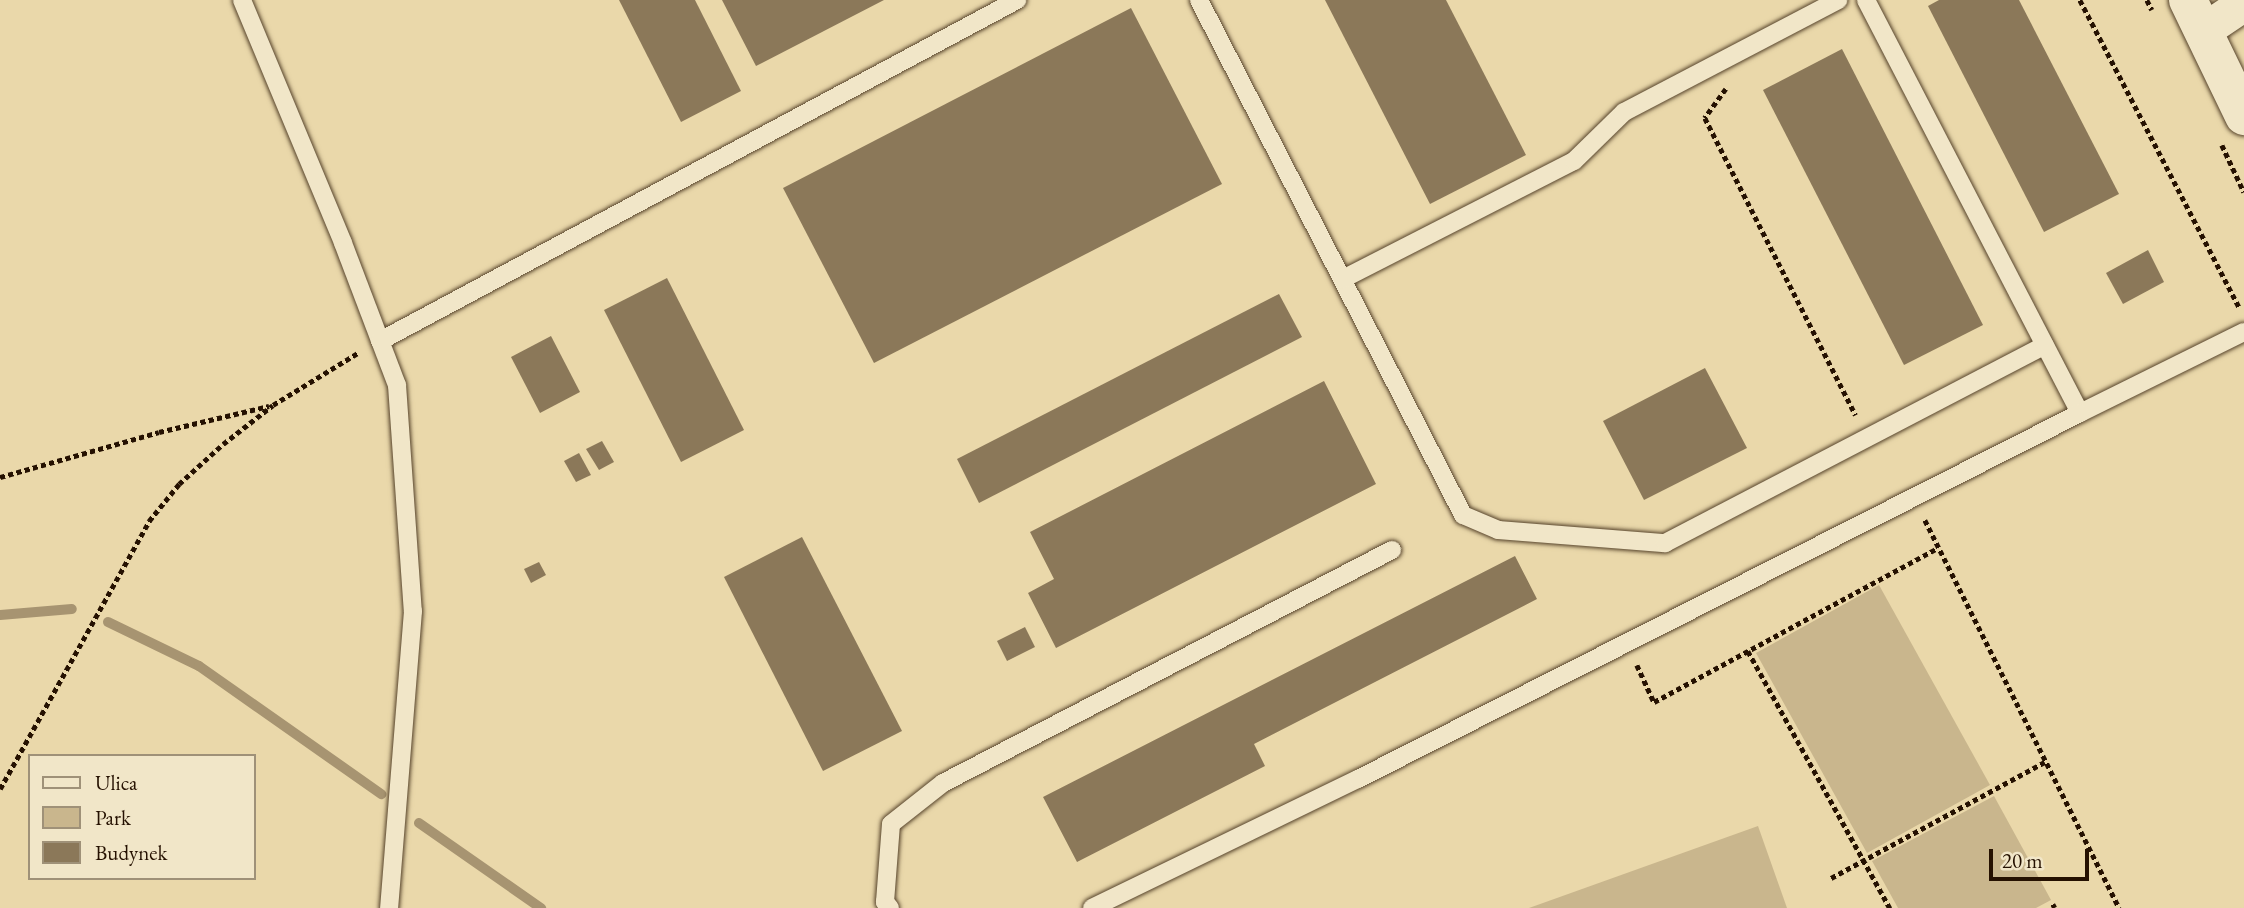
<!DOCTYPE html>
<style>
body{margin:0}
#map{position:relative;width:2244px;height:908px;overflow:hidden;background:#ead8aa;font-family:"EB Garamond",serif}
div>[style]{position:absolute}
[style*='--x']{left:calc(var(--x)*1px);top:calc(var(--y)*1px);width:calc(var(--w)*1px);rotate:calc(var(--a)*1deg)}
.green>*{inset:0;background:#c9b68d}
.stream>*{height:10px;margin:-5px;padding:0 5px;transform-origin:5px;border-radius:5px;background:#a79471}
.building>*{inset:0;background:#8b7859}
.path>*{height:4.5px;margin-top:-2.25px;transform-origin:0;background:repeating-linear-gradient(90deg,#251101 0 5px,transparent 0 8.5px)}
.roads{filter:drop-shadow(0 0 2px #56432b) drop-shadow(0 0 2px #56432b)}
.lane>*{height:18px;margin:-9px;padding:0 9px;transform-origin:9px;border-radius:9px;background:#f1e6c8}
.street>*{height:35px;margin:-17.5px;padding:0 17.5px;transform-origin:17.5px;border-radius:17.5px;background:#f1e6c8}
.secondary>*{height:38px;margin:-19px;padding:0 19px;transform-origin:19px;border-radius:19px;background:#f1e6c8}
span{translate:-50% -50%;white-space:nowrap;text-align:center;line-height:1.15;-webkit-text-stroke:6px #f1e6c8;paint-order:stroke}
.legend{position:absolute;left:28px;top:754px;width:228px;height:126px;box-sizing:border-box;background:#f1e6c8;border:2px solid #9f9178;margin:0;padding:9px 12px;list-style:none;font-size:21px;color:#251101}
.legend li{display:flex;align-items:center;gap:14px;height:35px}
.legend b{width:35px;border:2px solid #9f9178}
.scale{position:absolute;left:1989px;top:849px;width:100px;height:32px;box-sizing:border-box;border:4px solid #251101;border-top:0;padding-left:9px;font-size:21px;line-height:24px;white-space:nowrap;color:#251101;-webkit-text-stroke:5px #f1e6c8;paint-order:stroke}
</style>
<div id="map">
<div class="green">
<div style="clip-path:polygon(1879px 585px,1990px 785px,1867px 853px,1756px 653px)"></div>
<div style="clip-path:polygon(1994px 796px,2051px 900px,2036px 908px,1898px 908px,1872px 861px)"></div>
<div style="clip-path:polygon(1758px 826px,1787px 908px,1529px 908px)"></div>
</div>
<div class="stream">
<div style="--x:0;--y:615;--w:72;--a:-4.8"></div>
<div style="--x:108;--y:622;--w:101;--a:25.8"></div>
<div style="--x:199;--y:666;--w:223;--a:35.1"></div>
<div style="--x:419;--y:823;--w:149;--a:34.9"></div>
</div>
<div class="building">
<div style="clip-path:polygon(619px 0,695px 0,741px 91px,681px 122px)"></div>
<div style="clip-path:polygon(722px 0,884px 0,756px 66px)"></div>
<div style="clip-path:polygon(1325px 0,1446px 0,1526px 155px,1430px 204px)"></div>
<div style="clip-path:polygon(1939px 0,2019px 0,2119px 194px,2044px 232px,1928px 6px)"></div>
<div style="clip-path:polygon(1131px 8px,1222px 184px,874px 363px,783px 188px)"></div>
<div style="clip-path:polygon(1842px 49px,1983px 325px,1904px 365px,1763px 90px)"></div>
<div style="clip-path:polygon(2148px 250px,2164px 282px,2123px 304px,2106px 273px)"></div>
<div style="clip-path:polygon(667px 278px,744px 430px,681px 462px,604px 310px)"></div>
<div style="clip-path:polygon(1279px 294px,1302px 337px,979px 503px,957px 459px)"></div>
<div style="clip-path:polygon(551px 336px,580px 392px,540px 413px,511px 357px)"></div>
<div style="clip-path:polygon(1705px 368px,1747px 448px,1644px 500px,1603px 421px)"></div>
<div style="clip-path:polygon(1324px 381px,1376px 484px,1056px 648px,1028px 593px,1054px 579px,1030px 532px)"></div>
<div style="clip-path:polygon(602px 441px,614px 462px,599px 470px,586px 449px)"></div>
<div style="clip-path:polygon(579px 453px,591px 475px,576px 482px,564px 461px)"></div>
<div style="clip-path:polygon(802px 537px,902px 731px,823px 771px,724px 577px)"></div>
<div style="clip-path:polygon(1515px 556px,1537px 599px,1254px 744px,1265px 766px,1077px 862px,1043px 797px)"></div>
<div style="clip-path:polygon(539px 562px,546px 575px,531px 583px,524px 569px)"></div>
<div style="clip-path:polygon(1025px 627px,1035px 647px,1007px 661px,997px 641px)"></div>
</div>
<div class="path">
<div style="--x:2080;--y:0;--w:346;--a:62.6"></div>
<div style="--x:2147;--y:0;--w:11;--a:63"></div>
<div style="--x:1726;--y:89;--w:36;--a:126"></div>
<div style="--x:1705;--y:118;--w:333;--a:63.1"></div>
<div style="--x:2222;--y:145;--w:52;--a:64.9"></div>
<div style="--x:0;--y:477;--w:165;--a:-15.8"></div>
<div style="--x:159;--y:432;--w:113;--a:-13.3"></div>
<div style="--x:1925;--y:520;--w:434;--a:63.4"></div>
<div style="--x:1748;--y:651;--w:294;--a:61.1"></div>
<div style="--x:1637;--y:665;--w:41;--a:65.3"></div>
<div style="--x:1654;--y:702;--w:323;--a:-28.5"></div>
<div style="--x:0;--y:789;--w:307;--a:-60.9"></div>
<div style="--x:149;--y:521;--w:48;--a:-51"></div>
<div style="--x:179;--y:484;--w:59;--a:-42.3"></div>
<div style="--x:223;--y:444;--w:63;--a:-38"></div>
<div style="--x:273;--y:405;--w:100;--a:-31.5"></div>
<div style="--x:1831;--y:878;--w:243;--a:-28.5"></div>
<div style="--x:2053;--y:904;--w:4;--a:63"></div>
</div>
<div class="roads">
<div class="lane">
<div style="--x:242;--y:0;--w:263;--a:67.4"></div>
<div style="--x:343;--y:243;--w:152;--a:69.2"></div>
<div style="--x:397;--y:385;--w:227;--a:86"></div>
<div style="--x:413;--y:611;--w:298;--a:94.6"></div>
<div style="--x:1199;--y:0;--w:579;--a:62.86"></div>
<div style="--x:1463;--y:515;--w:38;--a:23"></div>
<div style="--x:1498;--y:530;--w:168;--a:4.5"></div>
<div style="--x:1665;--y:543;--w:428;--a:-27.5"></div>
<div style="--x:1866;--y:0;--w:465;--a:62.6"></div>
<div style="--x:2080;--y:413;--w:183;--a:-26.3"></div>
<div style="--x:1343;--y:279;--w:259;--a:-27.1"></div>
<div style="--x:1574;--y:161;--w:70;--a:-44.4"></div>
<div style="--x:1624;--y:112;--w:242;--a:-27.6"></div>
<div style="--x:380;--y:341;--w:723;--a:-28.16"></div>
<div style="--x:890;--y:908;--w:8;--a:-130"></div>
<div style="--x:885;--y:902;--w:78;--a:-85.6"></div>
<div style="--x:891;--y:824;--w:66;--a:-38.3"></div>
<div style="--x:943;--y:783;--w:506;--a:-27.43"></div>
<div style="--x:1092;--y:908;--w:296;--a:-25.9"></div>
<div style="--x:1358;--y:779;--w:809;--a:-26.88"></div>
</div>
<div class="street">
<div style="--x:2204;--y:30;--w:48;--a:-34"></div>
</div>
<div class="secondary">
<div style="--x:2188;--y:0;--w:129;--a:64.2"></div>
</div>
</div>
<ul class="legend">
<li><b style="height:9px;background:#f1e6c8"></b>Ulica</li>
<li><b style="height:19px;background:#c9b68d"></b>Park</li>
<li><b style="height:19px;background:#8b7859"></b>Budynek</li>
</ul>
<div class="scale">20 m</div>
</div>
